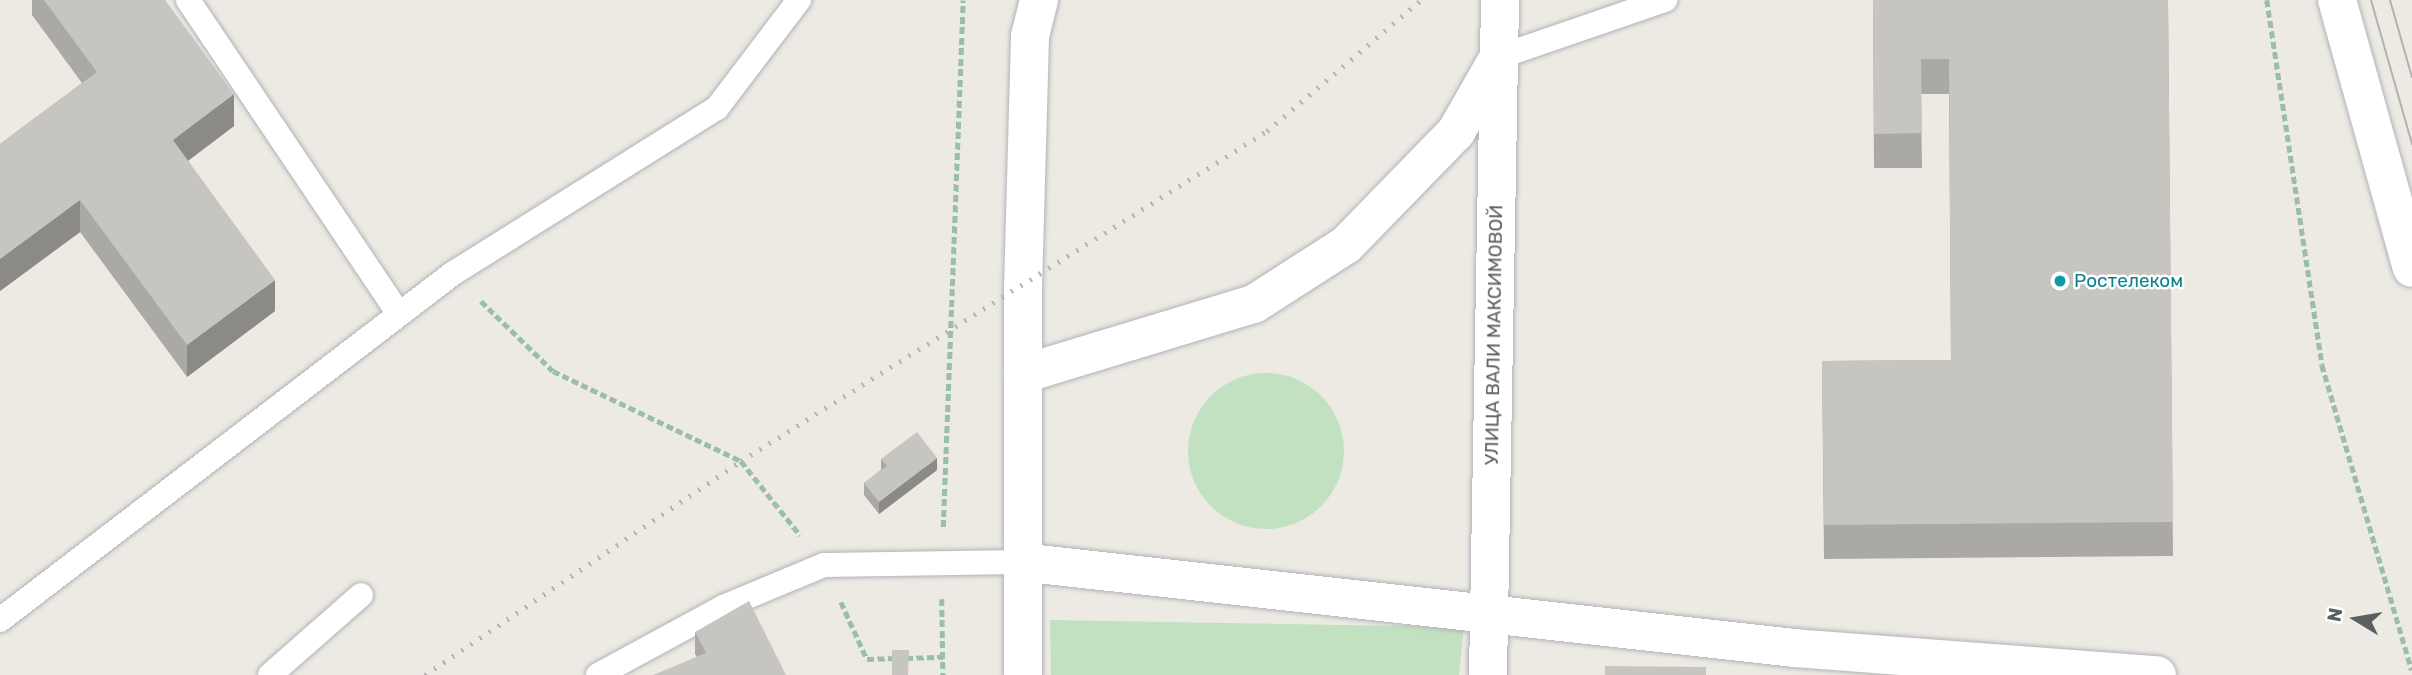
<!DOCTYPE html>
<meta charset="utf-8">
<style>
body{margin:0}
#map{position:relative;width:2412px;height:675px;overflow:hidden;background:#eceae3;font-family:Rubik,sans-serif}
div>[style]{position:absolute}
[style*='--x']{left:calc(var(--x)*1px);top:calc(var(--y)*1px);width:calc(var(--w)*1px);rotate:calc(var(--a)*1deg)}
.green>*{inset:0;background:#c2e1c1}
.round{border-radius:50%}
.path>*{height:4.5px;margin-top:-2.25px;transform-origin:0;background:repeating-linear-gradient(90deg,#9abfa4 0 7px,transparent 0 10.5px)}
.roads{filter:drop-shadow(0 0 2px #b0b3b7) drop-shadow(0 0 2px #b0b3b7)}
.lane>*{height:24px;margin:-12px;padding:0 12px;transform-origin:12px;border-radius:12px;background:#fff}
.secondary>*{height:38px;margin:-19px;padding:0 19px;transform-origin:19px;border-radius:19px;background:#fff}
.tram>*{height:2px;margin:-1px;padding:0 1px;transform-origin:1px;border-radius:1px;background:#b1b2b2}
.rail>*{height:5px;margin-top:-2.5px;transform-origin:0;background:repeating-linear-gradient(90deg,#b1b2b2 0 2px,transparent 0 11px)}
.wall>*{inset:0;background:#aba9a5}
.shaded-wall>*{inset:0;background:#8b8a86}
.building>*{inset:0;background:#c7c5c0}
.dots>*{width:19px;height:19px;translate:-50% -50%;box-sizing:border-box;border:4px solid #fff;border-radius:50%}
span{translate:-50% -50%;white-space:nowrap;text-align:center;line-height:1.15;-webkit-text-stroke:5px #fff;paint-order:stroke}
.culture-label{font-size:19px;color:#0d838f}
.left{translate:0 -50%;text-align:left}
.street-label{font-size:19px;color:#5b5e62}
.north{position:absolute;left:2321px;top:584px;width:70px;height:70px;-webkit-text-stroke:5px #fff;paint-order:stroke;rotate:281deg;font-size:19px;font-weight:700;line-height:28px;text-align:center;color:#5b5e62}
.north::after{content:'';display:block;margin:auto;width:24px;height:32px;background:#5b5e62;clip-path:polygon(50% 0,100% 100%,50% 72%,0 100%)}
</style>
<div id="map">
<div class="green">
<div class="round" style="left:1188px;top:373px;width:156px;height:156px"></div>
<div style="clip-path:polygon(1050px 620px,1464px 627px,1459px 675px,1051px 675px)"></div>
</div>
<div class="path">
<div style="--x:2267;--y:0;--w:369;--a:81.4"></div>
<div style="--x:2322;--y:365;--w:318;--a:73.6"></div>
<div style="--x:481;--y:301;--w:100;--a:44.2"></div>
<div style="--x:553;--y:371;--w:208;--a:25.6"></div>
<div style="--x:741;--y:461;--w:95;--a:51.4"></div>
<div style="--x:943;--y:527;--w:527;--a:-87.83"></div>
<div style="--x:942;--y:599;--w:76;--a:89.2"></div>
<div style="--x:841;--y:602;--w:63;--a:65.5"></div>
<div style="--x:867;--y:659;--w:30;--a:-2"></div>
<div style="--x:906;--y:658;--w:37;--a:-2"></div>
</div>
<div class="roads">
<div class="lane">
<div style="--x:188;--y:0;--w:378;--a:56.1"></div>
<div style="--x:1499;--y:57;--w:176;--a:-19"></div>
<div style="--x:0;--y:620;--w:569;--a:-37.43"></div>
<div style="--x:452;--y:274;--w:313;--a:-32.1"></div>
<div style="--x:717;--y:108;--w:136;--a:-52.8"></div>
<div style="--x:270;--y:675;--w:121;--a:-41.3"></div>
<div style="--x:598;--y:675;--w:142;--a:-28.5"></div>
<div style="--x:723;--y:607;--w:109;--a:-22.6"></div>
<div style="--x:824;--y:565;--w:196;--a:-0.9"></div>
</div>
<div class="secondary">
<div style="--x:2337;--y:0;--w:278;--a:74.4"></div>
<div style="--x:1023;--y:374;--w:241;--a:-16.9"></div>
<div style="--x:1254;--y:304;--w:109;--a:-32.7"></div>
<div style="--x:1346;--y:245;--w:158;--a:-45.8"></div>
<div style="--x:1456;--y:132;--w:81;--a:-60.3"></div>
<div style="--x:1020;--y:562;--w:779;--a:6.34"></div>
<div style="--x:1794;--y:648;--w:364;--a:4.3"></div>
<div style="--x:1023;--y:675;--w:387;--a:-90"></div>
<div style="--x:1023;--y:288;--w:252;--a:-88.4"></div>
<div style="--x:1030;--y:36;--w:37;--a:-76"></div>
<div style="--x:1488;--y:675;--w:675;--a:-88.98"></div>
</div>
</div>
<div class="tram">
<div style="--x:2371;--y:0;--w:150;--a:74.1"></div>
<div style="--x:2390;--y:0;--w:80;--a:74.1"></div>
</div>
<div class="rail">
<div style="--x:425;--y:675;--w:382;--a:-34.1"></div>
<div style="--x:741;--y:461;--w:621;--a:-32.1"></div>
<div style="--x:1267;--y:131;--w:202;--a:-40.4"></div>
</div>
<div class="wall">
<div style="clip-path:polygon(32px 0,165px 0,234px 126px,188px 161px,275px 311px,187px 377px,80px 232px,0 291px,0 144px,82px 83px,32px 15px)"></div>
<div style="clip-path:polygon(1873px 0,2168px 0,2173px 556px,1824px 559px,1822px 361px,1951px 360px,1949px 94px,1921px 94px,1922px 168px,1874px 168px)"></div>
<div style="clip-path:polygon(881px 459px,937px 470px,879px 514px,864px 495px,864px 483px,881px 470px)"></div>
<div style="clip-path:polygon(695px 632px,786px 675px,697px 657px,695px 654px)"></div>
</div>
<div class="shaded-wall">
<div style="clip-path:polygon(234px 94px,234px 126px,173px 172px,173px 140px)"></div>
<div style="clip-path:polygon(80px 200px,80px 232px,0 291px,0 259px)"></div>
<div style="clip-path:polygon(275px 280px,275px 311px,187px 377px,187px 345px)"></div>
<div style="clip-path:polygon(937px 458px,937px 470px,879px 514px,879px 502px)"></div>
</div>
<div class="building">
<div style="clip-path:polygon(44px 0,165px 0,234px 94px,173px 140px,275px 280px,187px 345px,80px 200px,0 259px,0 144px,97px 72px)"></div>
<div style="clip-path:polygon(1873px 0,2168px 0,2173px 522px,1824px 525px,1822px 361px,1951px 360px,1949px 59px,1921px 59px,1922px 133px,1874px 134px)"></div>
<div style="clip-path:polygon(917px 432px,937px 458px,879px 502px,864px 483px,887px 466px,881px 459px)"></div>
<div style="clip-path:polygon(749px 601px,786px 675px,653px 675px,706px 653px,695px 632px)"></div>
<div style="clip-path:polygon(892px 650px,909px 650px,908px 675px,892px 675px)"></div>
<div style="clip-path:polygon(1605px 666px,1706px 667px,1706px 675px,1605px 675px)"></div>
</div>
<div class="dots">
<div style="left:2060px;top:281px;background:#0f9aa8"></div>
</div>
<div class="culture-label">
<span class="left" style="left:2074px;top:281px">Ростелеком</span>
</div>
<div class="street-label">
<span style="left:1494px;top:335px;rotate:-89deg">УЛИЦА ВАЛИ МАКСИМОВОЙ</span>
</div>
<div class="north">N</div>
</div>
